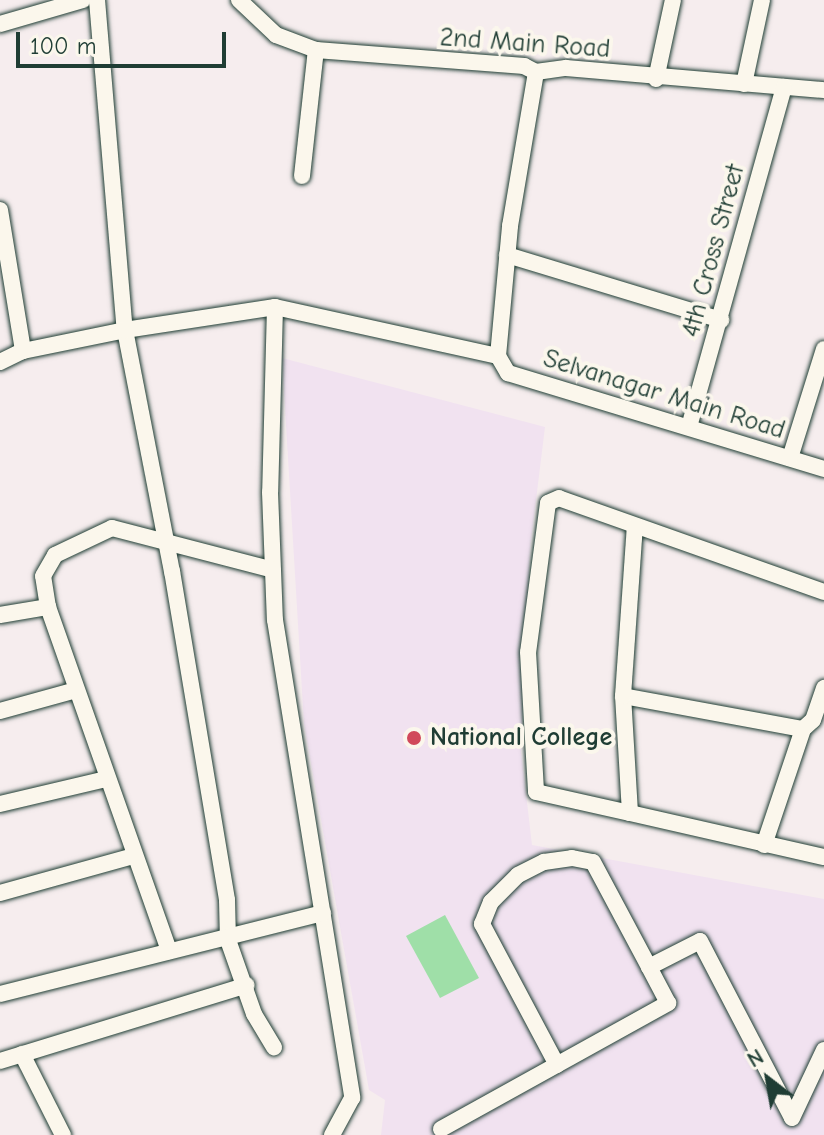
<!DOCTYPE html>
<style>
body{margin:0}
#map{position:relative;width:824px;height:1135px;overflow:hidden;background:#f6edee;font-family:"Comic Neue",sans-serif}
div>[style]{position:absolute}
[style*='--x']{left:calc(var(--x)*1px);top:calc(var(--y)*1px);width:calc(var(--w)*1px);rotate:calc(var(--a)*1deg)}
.built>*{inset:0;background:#f1e2f0}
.green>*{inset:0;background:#9fdfa8}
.roads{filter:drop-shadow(0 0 2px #1f3d34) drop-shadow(0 0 2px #1f3d34)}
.street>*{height:16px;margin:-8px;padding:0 8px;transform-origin:8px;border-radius:8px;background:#fbf7ec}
.dots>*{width:22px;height:22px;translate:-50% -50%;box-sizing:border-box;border:4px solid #fbf7ec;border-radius:50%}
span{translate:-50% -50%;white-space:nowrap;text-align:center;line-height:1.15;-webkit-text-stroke:8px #fbf7ec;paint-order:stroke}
.street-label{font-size:26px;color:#1f3d34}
.poi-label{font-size:26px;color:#1f3d34;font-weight:700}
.left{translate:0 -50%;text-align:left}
.north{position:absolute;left:728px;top:1039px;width:80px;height:80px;-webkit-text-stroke:6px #fbf7ec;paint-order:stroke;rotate:329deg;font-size:22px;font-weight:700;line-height:32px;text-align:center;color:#1f3d34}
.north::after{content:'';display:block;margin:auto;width:28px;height:36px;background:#1f3d34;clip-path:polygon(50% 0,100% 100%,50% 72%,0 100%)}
.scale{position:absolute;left:16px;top:32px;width:210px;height:36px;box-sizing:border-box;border:4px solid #1f3d34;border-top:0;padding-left:10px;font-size:24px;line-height:28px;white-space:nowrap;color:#1f3d34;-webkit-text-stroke:6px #fbf7ec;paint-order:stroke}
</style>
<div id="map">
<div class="built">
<div style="clip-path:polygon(282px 358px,545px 427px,530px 549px,521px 751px,532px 845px,824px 899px,824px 1135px,381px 1135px,385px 1100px,369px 1090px,304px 724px)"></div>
</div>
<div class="green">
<div style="clip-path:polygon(445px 915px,479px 978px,440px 998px,406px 936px)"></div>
</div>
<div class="roads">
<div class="street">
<div style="--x:97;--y:0;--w:331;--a:85.2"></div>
<div style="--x:125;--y:330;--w:246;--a:79"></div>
<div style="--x:172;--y:571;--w:334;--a:80.5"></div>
<div style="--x:227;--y:900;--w:40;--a:88.6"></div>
<div style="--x:228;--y:940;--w:78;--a:70.6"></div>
<div style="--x:254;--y:1014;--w:39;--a:59"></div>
<div style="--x:239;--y:0;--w:51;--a:43.4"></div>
<div style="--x:276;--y:35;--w:43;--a:20.6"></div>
<div style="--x:316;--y:50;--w:209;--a:4.4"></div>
<div style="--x:524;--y:66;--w:13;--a:27"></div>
<div style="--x:536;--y:72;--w:30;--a:-8"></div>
<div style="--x:566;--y:68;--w:259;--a:4.9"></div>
<div style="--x:0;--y:24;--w:86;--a:-16.1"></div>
<div style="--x:656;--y:79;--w:81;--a:-77.9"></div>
<div style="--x:744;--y:84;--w:86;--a:-77.9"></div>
<div style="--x:302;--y:176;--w:127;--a:-83.7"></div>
<div style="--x:0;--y:210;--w:143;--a:80.7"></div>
<div style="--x:507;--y:255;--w:224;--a:16.9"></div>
<div style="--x:275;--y:307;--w:185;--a:91.5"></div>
<div style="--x:270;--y:492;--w:128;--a:87.8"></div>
<div style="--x:275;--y:620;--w:484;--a:80.8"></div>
<div style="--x:352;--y:1098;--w:42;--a:118.4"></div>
<div style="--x:498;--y:356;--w:20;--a:60"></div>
<div style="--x:508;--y:373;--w:330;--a:16.9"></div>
<div style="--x:498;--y:356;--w:131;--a:-84.7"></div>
<div style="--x:510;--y:226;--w:156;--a:-80.4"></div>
<div style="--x:0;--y:362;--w:25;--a:-26"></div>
<div style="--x:23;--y:351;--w:104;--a:-11.6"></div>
<div style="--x:125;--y:330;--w:152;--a:-8.7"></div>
<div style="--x:275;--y:307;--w:228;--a:12.4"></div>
<div style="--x:689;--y:427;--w:353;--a:-74.4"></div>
<div style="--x:790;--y:458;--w:114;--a:-72.7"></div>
<div style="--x:824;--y:592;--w:281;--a:-160.5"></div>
<div style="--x:559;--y:498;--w:12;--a:156"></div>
<div style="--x:548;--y:503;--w:150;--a:97.6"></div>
<div style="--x:528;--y:652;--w:140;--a:86.7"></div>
<div style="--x:536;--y:792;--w:96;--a:12.6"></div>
<div style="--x:630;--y:813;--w:117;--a:-93.4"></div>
<div style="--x:623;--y:696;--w:183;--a:10.4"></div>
<div style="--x:803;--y:729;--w:13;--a:-42"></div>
<div style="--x:813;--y:720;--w:34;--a:-71"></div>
<div style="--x:48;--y:607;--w:365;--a:70.6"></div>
<div style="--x:0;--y:615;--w:49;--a:-9.5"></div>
<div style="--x:48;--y:607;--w:31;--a:-99"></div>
<div style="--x:43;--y:576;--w:24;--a:-60"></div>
<div style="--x:55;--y:555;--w:63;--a:-25.3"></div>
<div style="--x:112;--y:528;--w:166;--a:14.6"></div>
<div style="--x:623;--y:696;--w:170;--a:-86"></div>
<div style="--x:0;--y:711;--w:79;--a:-15.4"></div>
<div style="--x:0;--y:804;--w:109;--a:-13.3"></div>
<div style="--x:630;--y:813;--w:199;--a:12.8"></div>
<div style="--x:764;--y:845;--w:122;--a:-71.4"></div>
<div style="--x:0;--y:893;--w:138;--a:-15.5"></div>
<div style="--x:0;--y:994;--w:333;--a:-14.1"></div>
<div style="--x:22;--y:1054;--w:91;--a:63.2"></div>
<div style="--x:0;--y:1061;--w:258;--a:-17.1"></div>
<div style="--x:557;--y:1065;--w:160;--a:-118"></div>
<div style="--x:482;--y:924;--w:24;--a:-68"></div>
<div style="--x:491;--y:902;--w:38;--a:-45"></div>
<div style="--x:518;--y:875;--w:29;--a:-27"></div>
<div style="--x:544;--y:862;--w:28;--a:-8"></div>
<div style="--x:572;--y:858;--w:21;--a:11"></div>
<div style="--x:593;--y:862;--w:119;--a:61.9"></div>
<div style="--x:441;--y:1129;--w:260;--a:-29"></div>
<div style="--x:668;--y:1003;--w:41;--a:-117.8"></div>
<div style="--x:649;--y:967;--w:57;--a:-27"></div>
<div style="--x:700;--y:941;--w:199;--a:62.5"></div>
<div style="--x:792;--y:1118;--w:75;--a:-64.8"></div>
</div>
</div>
<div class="dots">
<div style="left:414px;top:738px;background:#d1495b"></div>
</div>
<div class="street-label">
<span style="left:525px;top:44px;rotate:4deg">2nd Main Road</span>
<span style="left:714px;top:251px;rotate:-75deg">4th Cross Street</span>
<span style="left:664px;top:395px;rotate:17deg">Selvanagar Main Road</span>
</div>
<div class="poi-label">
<span class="left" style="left:430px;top:738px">National College</span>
</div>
<div class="north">N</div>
<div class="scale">100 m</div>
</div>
